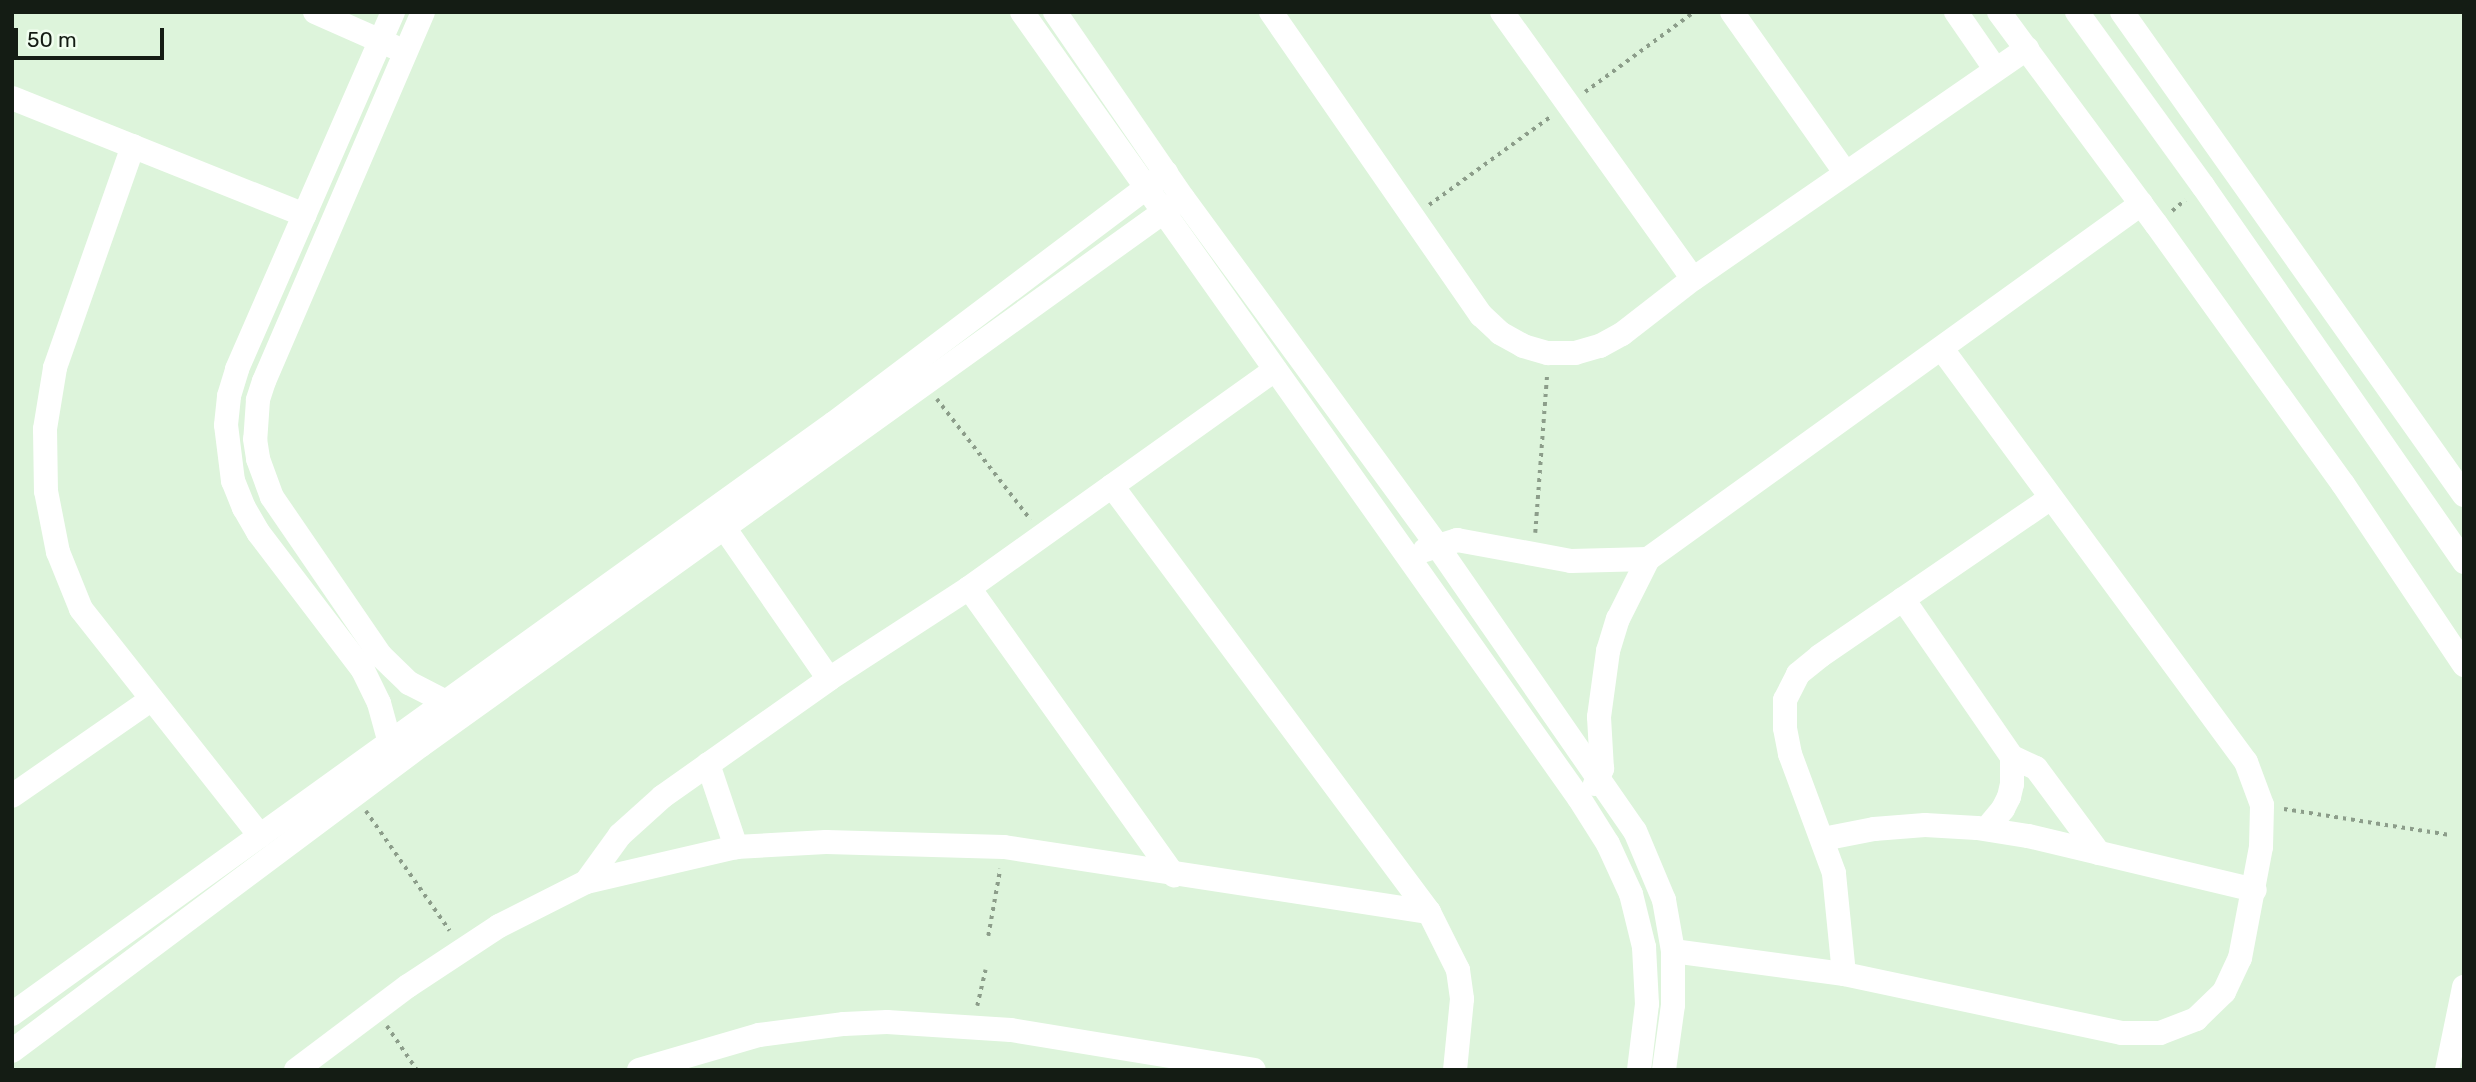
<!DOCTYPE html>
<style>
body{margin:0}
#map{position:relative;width:2476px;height:1082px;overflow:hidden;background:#ddf4db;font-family:Rubik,sans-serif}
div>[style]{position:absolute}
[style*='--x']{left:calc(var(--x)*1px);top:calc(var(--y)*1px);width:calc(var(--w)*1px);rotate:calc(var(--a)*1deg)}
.path>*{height:3.5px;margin-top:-1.75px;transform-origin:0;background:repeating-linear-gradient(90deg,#8c9d8a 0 3.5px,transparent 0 8.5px)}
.minor>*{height:24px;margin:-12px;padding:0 12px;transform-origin:12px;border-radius:12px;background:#fff}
span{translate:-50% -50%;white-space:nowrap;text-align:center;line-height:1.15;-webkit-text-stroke:7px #f0feef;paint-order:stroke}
.frame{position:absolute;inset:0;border:14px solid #141c14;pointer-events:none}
.scale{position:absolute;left:14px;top:28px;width:150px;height:32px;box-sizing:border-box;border:4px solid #141c14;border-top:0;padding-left:9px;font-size:21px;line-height:24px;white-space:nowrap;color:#141c14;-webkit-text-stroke:5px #f0feef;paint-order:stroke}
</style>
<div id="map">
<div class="path">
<div style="--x:1585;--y:92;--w:135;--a:-36.3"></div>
<div style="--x:1429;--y:205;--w:150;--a:-36"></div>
<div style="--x:2172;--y:211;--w:17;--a:-40"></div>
<div style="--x:937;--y:399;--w:153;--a:52.2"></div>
<div style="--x:1535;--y:533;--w:160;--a:-85.7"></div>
<div style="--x:2284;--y:809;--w:168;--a:8.9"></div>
<div style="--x:366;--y:811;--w:146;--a:55"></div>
<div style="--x:988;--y:936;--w:68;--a:-79.8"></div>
<div style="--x:977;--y:1006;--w:37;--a:-77"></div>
<div style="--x:387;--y:1026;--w:53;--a:55.7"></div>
</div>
<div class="minor">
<div style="--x:315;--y:12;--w:86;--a:23.9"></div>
<div style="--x:423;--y:12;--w:402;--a:113.3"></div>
<div style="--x:264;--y:381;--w:20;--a:108"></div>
<div style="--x:258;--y:400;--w:39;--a:94"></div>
<div style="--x:255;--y:439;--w:20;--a:81"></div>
<div style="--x:258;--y:459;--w:40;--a:69.8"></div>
<div style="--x:272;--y:497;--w:193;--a:55.6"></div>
<div style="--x:381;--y:656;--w:39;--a:44"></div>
<div style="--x:409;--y:683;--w:42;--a:27.2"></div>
<div style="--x:1022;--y:12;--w:963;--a:54.68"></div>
<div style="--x:1579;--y:798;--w:54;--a:57.8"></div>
<div style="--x:1608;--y:844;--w:55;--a:65.3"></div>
<div style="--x:1631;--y:894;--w:55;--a:76.2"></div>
<div style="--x:1644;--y:947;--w:57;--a:87"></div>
<div style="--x:1647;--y:1004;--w:66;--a:96.9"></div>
<div style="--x:1055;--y:12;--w:226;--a:55.5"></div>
<div style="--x:1183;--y:198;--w:429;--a:53.8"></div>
<div style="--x:1436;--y:544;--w:349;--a:55.3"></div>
<div style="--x:1635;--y:831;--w:75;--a:67.2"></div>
<div style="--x:1664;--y:900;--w:52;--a:80"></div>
<div style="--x:1673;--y:951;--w:54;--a:90"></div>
<div style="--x:1673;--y:1005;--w:66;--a:97.9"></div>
<div style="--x:1271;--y:12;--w:369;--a:55.3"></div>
<div style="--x:1481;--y:315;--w:26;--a:43"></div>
<div style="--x:1500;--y:333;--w:26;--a:29"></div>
<div style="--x:1523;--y:346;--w:26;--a:16"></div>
<div style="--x:1548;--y:353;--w:27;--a:0"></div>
<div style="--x:1575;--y:353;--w:26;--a:-16"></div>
<div style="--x:1600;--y:346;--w:25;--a:-29"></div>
<div style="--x:1622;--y:334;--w:90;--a:-37.8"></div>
<div style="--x:1693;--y:279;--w:406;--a:-34.6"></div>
<div style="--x:1502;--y:12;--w:328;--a:54.4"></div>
<div style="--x:1732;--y:12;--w:196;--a:54.8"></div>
<div style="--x:1956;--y:12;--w:70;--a:55.4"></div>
<div style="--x:1999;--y:12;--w:264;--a:53.5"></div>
<div style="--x:2156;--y:224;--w:320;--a:54.3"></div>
<div style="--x:2343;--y:484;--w:218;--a:56.2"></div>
<div style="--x:2077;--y:12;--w:215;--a:54.1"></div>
<div style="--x:2203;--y:186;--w:458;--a:55.2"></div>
<div style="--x:2122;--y:12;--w:592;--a:54.7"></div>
<div style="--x:12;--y:98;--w:315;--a:21.8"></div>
<div style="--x:133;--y:146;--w:235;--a:109.4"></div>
<div style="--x:55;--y:368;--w:62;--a:99.3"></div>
<div style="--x:45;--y:429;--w:62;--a:89.1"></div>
<div style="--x:46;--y:491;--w:62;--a:78.9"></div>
<div style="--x:58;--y:552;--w:61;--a:68"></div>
<div style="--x:81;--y:609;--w:289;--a:51.7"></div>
<div style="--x:1112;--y:486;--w:531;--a:53.35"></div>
<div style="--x:1429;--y:912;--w:65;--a:63.4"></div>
<div style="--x:1458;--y:970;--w:29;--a:82"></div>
<div style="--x:1462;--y:999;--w:71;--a:95.6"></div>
<div style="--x:723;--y:526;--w:186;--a:55.3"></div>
<div style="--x:1425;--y:550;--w:34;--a:-17"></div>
<div style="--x:1457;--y:540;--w:116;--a:10.4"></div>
<div style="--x:1571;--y:561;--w:77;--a:-1.5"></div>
<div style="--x:969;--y:588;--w:353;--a:54.5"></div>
<div style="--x:1903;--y:599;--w:192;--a:55.4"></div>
<div style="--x:2012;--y:757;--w:27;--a:90"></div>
<div style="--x:2012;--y:784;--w:13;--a:103"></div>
<div style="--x:2009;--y:797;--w:13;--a:117"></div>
<div style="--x:2003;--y:809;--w:26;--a:130"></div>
<div style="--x:390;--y:743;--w:41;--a:-105.4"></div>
<div style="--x:379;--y:703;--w:37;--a:-116"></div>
<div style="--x:363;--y:670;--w:173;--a:-127.3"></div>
<div style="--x:258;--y:532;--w:28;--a:-120"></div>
<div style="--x:244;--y:508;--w:29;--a:-112"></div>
<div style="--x:233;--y:481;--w:56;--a:-97.1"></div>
<div style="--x:226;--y:425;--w:29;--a:-84"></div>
<div style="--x:229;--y:396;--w:28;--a:-73"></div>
<div style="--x:237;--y:369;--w:390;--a:-66.4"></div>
<div style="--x:2012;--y:757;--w:26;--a:25"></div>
<div style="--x:2036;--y:768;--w:106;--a:53.5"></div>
<div style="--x:708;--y:764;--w:88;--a:71.4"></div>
<div style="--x:1595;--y:784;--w:17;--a:-65"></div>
<div style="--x:1602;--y:769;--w:52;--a:-93.3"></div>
<div style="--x:1599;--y:717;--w:67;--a:-82.2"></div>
<div style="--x:1608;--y:651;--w:34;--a:-73"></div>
<div style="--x:1618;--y:619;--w:67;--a:-63.4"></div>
<div style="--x:1648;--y:559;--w:608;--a:-35.76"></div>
<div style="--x:12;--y:796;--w:170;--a:-34.7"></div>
<div style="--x:1823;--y:839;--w:52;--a:-11.1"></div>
<div style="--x:1874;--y:829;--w:51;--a:-4.5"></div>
<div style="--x:1925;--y:825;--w:52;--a:3.3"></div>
<div style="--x:1977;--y:828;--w:52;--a:8.9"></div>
<div style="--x:2028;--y:836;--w:233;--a:13.4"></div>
<div style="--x:586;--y:882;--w:58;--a:-54.1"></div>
<div style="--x:620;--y:835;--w:57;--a:-42.1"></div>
<div style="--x:662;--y:797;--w:204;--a:-35.2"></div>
<div style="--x:829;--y:679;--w:167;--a:-33"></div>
<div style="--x:969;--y:588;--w:376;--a:-35.5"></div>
<div style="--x:1673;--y:951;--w:173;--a:7.7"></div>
<div style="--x:1844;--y:974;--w:284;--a:12"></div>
<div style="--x:2122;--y:1033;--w:38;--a:0"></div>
<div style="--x:2160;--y:1033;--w:39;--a:-21"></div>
<div style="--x:2196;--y:1019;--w:39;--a:-44"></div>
<div style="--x:2224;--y:992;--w:38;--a:-65"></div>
<div style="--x:2240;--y:958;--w:113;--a:-79.3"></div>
<div style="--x:2261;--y:847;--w:42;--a:-88.6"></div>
<div style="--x:2262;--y:805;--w:46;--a:-110.4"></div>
<div style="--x:2246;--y:762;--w:513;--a:-126.36"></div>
<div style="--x:1844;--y:974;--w:101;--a:-95.7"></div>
<div style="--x:1834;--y:873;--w:127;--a:-110.3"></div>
<div style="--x:1790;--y:754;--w:26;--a:-101"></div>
<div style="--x:1785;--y:728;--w:28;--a:-90"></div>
<div style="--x:1785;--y:700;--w:29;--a:-63"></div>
<div style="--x:1798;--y:674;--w:28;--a:-39"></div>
<div style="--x:1820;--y:656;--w:280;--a:-34.4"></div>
<div style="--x:12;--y:1014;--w:1012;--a:-35.72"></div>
<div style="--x:834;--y:423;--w:416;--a:-37"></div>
<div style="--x:12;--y:1051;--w:509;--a:-36.78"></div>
<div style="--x:420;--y:746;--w:939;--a:-35.69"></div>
<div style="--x:296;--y:1070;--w:140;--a:-36.9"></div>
<div style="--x:408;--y:986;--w:109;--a:-33.4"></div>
<div style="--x:499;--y:926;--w:97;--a:-26.8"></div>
<div style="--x:586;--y:882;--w:154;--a:-13.1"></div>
<div style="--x:736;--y:847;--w:90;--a:-3.2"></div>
<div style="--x:826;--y:842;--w:178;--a:1.6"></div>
<div style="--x:1004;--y:847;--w:430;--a:8.7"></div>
<div style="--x:639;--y:1070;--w:125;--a:-16.3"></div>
<div style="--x:759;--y:1035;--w:86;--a:-7.4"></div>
<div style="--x:844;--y:1024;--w:43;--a:-2.7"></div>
<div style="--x:887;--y:1022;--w:124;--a:3.7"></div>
<div style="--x:1011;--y:1030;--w:246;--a:9.3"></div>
<div style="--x:2447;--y:1070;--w:85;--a:-78.4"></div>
</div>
<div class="frame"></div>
<div class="scale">50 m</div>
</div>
